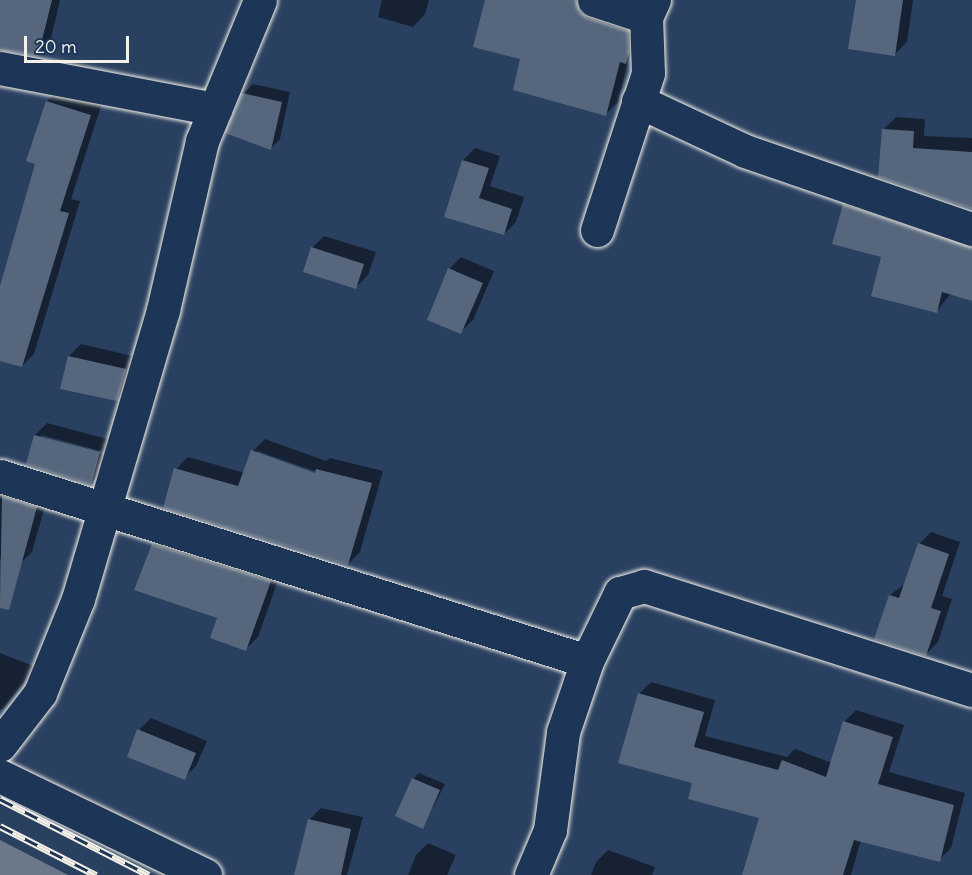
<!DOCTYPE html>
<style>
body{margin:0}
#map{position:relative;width:972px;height:875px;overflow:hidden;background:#2a4060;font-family:Delius,sans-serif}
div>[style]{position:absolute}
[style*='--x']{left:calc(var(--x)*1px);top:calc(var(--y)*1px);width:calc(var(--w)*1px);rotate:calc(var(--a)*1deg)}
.water>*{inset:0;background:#6a788a}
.shadow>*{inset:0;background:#0007}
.building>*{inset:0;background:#56677d}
.roads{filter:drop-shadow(0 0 2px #f4f1e8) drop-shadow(0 0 2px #f4f1e8)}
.minor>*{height:33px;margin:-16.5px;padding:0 16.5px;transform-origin:16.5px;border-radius:16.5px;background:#1d3557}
.rail>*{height:7px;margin-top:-3.5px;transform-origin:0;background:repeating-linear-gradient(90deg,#1d3557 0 14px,#f4f1e8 0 28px);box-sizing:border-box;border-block:2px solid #f4f1e8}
span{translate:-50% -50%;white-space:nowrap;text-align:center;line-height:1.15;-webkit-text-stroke:6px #1d3557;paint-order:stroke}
.scale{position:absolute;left:24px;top:36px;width:105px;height:27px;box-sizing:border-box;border:3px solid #f4f1e8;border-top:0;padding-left:8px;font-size:18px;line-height:21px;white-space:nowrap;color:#f4f1e8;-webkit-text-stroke:4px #1d3557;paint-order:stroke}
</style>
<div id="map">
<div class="water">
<div style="clip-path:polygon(0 840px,68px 875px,0 875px)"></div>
</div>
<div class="shadow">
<div style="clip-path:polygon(0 0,60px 0,50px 43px,38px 55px,0 49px)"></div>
<div style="clip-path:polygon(382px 0,429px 0,425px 14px,413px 27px,378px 17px)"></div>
<div style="clip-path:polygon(486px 0,592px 0,639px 19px,637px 50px,629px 58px,618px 102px,606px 114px,522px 58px)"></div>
<div style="clip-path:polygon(857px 0,913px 0,907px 42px,895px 54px)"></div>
<div style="clip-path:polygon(253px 84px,290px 92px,280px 139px,271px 148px,243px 94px)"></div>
<div style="clip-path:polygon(59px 89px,102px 103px,71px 199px,80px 201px,34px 354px,22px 366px,0 360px,0 291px,37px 163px,47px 101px)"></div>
<div style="clip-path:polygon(896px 117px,925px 119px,924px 136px,972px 138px,972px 208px,884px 129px)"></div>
<div style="clip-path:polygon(475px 148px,500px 156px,490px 186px,524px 197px,516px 222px,504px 234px,446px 216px,463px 160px)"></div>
<div style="clip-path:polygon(856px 193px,972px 233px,972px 299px,951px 293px,937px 311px,883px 256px,844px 205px)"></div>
<div style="clip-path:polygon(324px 236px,376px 252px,368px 275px,356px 287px,312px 248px)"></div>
<div style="clip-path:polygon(461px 257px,494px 271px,473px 320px,461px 332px,449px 269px)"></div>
<div style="clip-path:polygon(81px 344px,137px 357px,128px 388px,116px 400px,69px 356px)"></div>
<div style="clip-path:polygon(evenodd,47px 423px,111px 440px,103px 471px,91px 483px,35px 435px,47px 423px,41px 435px,108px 453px,107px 455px,41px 438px,41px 435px)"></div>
<div style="clip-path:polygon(evenodd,265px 439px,326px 461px,330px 458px,383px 471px,360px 552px,348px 564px,176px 469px,188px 457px,245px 473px,253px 451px,265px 439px,257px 451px,323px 474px,322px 477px,257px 454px,257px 451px)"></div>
<div style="clip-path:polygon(0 478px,48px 495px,32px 552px,20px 564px,0 559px)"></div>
<div style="clip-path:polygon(166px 532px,282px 569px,258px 637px,246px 649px,154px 545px)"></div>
<div style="clip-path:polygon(931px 532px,960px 542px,942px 596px,952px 599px,938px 642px,926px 654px,876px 638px,890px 595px,905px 584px,919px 544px)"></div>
<div style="clip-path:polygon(0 653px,36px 667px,2px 710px,0 709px)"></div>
<div style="clip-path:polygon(651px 682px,715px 700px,705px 736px,787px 757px,795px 749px,832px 763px,844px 722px,856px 710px,904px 725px,889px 772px,965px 793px,951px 848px,939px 860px,861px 840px,851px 875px,770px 875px,761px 817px,639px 694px)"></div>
<div style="clip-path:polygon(151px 718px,207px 741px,196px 766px,184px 778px,139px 730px)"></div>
<div style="clip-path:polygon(419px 773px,445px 784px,423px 827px,413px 779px)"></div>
<div style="clip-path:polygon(321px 808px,363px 817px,347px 875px,299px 875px,309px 820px)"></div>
<div style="clip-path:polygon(428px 843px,456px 855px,447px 875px,408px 875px,416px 855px)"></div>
<div style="clip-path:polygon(608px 850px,655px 867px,652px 875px,591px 875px,596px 862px)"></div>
</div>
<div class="building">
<div style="clip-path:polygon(0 0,52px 0,38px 56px,0 50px)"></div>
<div style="clip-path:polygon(485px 0,576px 0,580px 12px,588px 18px,628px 31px,629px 53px,626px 64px,620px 62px,606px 116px,513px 90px,520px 59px,473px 47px)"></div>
<div style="clip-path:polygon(856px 0,903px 0,895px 56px,848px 49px)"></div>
<div style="clip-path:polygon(242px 93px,282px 102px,271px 150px,225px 133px)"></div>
<div style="clip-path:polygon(46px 101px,91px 115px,60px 211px,69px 213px,22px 367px,0 361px,0 286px,35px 164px,26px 161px)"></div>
<div style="clip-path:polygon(882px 129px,914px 131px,913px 148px,972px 152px,972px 209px,878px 177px)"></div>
<div style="clip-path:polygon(462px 160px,489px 168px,479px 198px,512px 209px,504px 235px,444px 217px)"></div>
<div style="clip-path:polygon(843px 204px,972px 247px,972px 301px,942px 292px,937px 313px,871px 296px,881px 257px,832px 244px)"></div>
<div style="clip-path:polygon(311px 247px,364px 264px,356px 289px,303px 272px)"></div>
<div style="clip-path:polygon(448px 268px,483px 283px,461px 334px,427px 320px)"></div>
<div style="clip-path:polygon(68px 356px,126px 369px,117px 401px,60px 389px)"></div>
<div style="clip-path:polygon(34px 435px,100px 452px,91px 485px,26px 464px)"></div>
<div style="clip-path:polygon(251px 450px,315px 473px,316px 469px,372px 483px,348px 565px,163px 508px,174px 468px,238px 486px)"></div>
<div style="clip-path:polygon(2px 496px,37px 507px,9px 610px,0 608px)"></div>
<div style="clip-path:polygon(918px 543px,949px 554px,931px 608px,941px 611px,926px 656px,874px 639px,889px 595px,899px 598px)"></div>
<div style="clip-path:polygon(152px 544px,271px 581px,246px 651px,210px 638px,217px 618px,134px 590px)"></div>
<div style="clip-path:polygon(638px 693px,704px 712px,694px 747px,778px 770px,782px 760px,826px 777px,843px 721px,893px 737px,878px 784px,954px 805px,940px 862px,854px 840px,843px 875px,742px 875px,759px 818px,688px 799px,692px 783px,618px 763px)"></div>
<div style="clip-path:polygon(137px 729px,196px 753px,185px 780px,127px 757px)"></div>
<div style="clip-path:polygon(412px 778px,440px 790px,423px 829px,395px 816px)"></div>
<div style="clip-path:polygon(308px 819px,351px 829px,341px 875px,294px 875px)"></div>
</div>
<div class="roads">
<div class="minor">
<div style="--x:594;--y:0;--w:55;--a:18.1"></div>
<div style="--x:0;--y:68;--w:219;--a:10.8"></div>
<div style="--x:638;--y:101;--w:118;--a:25"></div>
<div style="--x:745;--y:151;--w:240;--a:19"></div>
<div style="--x:597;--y:230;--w:165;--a:-72"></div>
<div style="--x:648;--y:73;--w:56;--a:-92"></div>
<div style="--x:646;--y:17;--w:19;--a:-65"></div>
<div style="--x:0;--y:476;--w:615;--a:17.49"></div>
<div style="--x:0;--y:745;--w:66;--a:-52.4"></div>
<div style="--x:40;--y:693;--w:101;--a:-68"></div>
<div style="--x:78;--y:599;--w:301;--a:-73.6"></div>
<div style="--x:163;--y:310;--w:173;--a:-77"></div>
<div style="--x:202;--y:141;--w:152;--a:-67.6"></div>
<div style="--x:0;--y:776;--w:228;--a:25.8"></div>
<div style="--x:531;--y:875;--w:49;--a:-67.1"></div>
<div style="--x:550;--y:830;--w:99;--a:-82.4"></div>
<div style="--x:563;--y:732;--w:75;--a:-71.3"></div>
<div style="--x:587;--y:661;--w:76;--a:-64.1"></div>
<div style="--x:620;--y:593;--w:25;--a:-16"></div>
<div style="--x:644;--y:586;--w:344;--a:17.6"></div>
</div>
</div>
<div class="rail">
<div style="--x:0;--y:799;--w:167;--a:27"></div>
<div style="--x:0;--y:826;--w:108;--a:27"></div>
</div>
<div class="scale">20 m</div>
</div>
